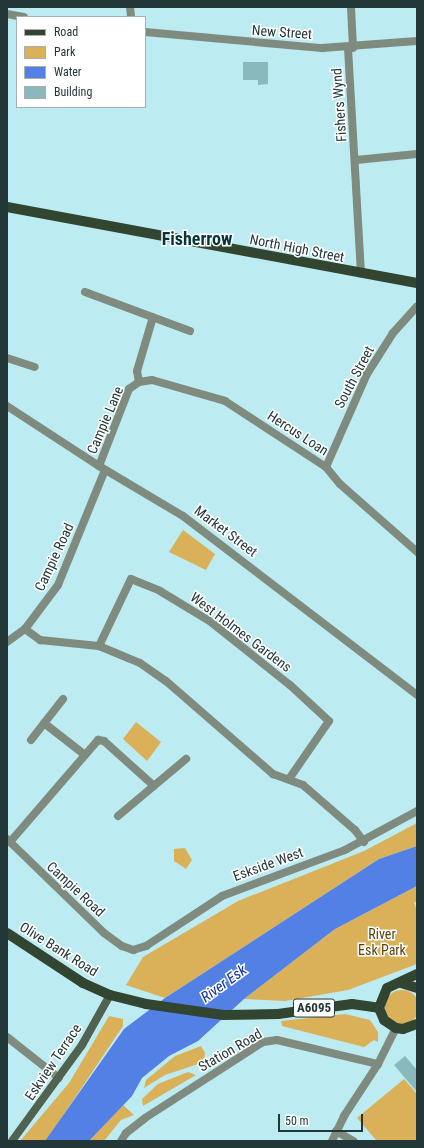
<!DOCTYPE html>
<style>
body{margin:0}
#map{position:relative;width:424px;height:1148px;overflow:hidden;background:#bcecf1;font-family:"Roboto Condensed",sans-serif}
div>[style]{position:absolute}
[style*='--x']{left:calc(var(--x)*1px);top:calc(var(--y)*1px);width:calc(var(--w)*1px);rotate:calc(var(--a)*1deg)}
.green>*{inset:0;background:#dab058}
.round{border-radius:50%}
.water>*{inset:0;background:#5280e5}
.building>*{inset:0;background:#89b9bd}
.street>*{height:8px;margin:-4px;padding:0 4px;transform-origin:4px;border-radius:4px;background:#7f8b7f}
.secondary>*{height:8px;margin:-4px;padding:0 4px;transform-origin:4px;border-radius:4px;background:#516250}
.primary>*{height:10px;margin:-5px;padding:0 5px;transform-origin:5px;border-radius:5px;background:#314530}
span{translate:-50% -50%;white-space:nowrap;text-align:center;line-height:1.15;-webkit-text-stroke:3px #fff;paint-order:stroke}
.shield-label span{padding:1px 3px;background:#fff;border:1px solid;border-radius:3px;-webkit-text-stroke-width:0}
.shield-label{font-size:13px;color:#233638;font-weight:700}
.street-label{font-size:14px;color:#233638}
.park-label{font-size:14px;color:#594208}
.water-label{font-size:15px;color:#072ea4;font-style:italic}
.district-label{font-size:18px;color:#03363b;font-weight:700}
.frame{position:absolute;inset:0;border:8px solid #233638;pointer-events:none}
.legend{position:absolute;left:16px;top:16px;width:130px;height:92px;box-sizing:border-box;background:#fff;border:1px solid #a7afaf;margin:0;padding:5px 7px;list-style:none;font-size:12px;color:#233638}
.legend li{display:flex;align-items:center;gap:8px;height:20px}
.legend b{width:20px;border:1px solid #a7afaf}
.scale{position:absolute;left:278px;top:1114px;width:85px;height:18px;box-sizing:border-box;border:2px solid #233638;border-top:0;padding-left:5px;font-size:12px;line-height:14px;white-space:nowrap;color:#233638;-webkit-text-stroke:3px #fff;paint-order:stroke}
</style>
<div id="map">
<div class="green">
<div style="clip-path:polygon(183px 530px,215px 554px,206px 570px,169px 552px)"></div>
<div style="clip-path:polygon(136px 722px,161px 742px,147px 761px,123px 739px)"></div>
<div style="clip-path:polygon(417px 823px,417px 846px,379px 859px,165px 998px,126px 985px,143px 957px,238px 901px,364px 851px)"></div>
<div style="clip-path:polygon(185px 848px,192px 860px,186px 869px,174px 861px,174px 849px)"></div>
<div style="clip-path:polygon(417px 886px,417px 901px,414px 903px,417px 910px,417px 964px,348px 990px,285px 1001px,244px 999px,335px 929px)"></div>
<div class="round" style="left:385px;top:990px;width:34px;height:34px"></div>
<div style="clip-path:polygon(345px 1014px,370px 1020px,378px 1032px,378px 1042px,374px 1040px,364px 1047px,282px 1026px,281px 1021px)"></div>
<div style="clip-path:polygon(109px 1016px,123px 1019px,123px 1026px,46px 1141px,20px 1141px,69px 1083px)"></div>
<div style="clip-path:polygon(201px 1046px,205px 1053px,204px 1062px,165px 1075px,144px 1088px,146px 1080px,175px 1056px)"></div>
<div style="clip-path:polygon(188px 1072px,196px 1075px,143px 1106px,142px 1099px,158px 1084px)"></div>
<div style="clip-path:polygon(404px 1079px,417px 1094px,417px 1141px,377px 1141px,357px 1118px)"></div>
<div style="clip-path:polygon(123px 1105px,134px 1115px,121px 1120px,104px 1141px,89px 1141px)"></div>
</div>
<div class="water">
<div style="clip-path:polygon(417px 846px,417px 886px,335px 929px,244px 999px,198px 1041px,169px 1056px,142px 1078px,132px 1096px,89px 1141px,45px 1141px,124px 1029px,165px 998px,379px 859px)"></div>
</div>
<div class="building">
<div style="clip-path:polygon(243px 62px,268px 62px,268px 84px,258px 85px,258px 80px,243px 80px)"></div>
<div style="clip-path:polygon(405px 1056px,417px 1070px,417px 1092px,394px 1065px)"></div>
</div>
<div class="street">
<div style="--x:130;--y:7;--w:10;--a:84"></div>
<div style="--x:351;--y:7;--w:41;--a:87.2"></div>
<div style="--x:7;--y:14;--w:17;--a:10"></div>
<div style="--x:145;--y:32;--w:178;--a:5.2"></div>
<div style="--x:322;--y:48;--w:95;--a:-4.2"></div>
<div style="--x:348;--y:48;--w:226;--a:86.7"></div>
<div style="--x:356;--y:160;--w:61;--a:-5.6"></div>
<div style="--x:85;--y:292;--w:112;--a:20.4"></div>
<div style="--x:7;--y:358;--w:29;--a:18"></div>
<div style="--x:139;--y:382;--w:13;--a:-9"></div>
<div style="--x:152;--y:380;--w:76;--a:16"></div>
<div style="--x:225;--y:401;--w:121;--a:33.2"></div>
<div style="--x:326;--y:467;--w:22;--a:51"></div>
<div style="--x:340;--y:484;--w:103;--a:41.4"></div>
<div style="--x:7;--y:406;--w:110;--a:33.1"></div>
<div style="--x:99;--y:466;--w:98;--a:30.8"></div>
<div style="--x:183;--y:516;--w:295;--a:37.4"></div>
<div style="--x:99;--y:466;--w:83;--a:-68.7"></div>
<div style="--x:129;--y:389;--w:12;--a:-35"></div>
<div style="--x:139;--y:382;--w:11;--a:-100"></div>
<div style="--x:137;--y:371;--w:56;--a:-73.5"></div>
<div style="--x:326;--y:467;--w:102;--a:-66.2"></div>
<div style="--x:367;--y:374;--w:49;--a:-57.6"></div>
<div style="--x:393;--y:333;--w:36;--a:-48"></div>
<div style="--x:25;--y:629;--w:19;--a:36"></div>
<div style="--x:40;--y:640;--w:59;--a:5.8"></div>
<div style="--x:99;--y:646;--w:44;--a:22.5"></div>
<div style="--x:140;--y:663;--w:32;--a:35"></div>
<div style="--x:166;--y:681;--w:142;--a:41"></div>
<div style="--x:273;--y:774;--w:32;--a:20"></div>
<div style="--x:303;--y:785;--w:69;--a:40.9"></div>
<div style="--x:355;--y:830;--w:15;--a:53"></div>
<div style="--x:7;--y:642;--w:22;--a:-36"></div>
<div style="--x:25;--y:629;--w:55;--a:-53.1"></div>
<div style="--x:58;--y:585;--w:124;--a:-67.8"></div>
<div style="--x:99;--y:646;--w:74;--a:-64.5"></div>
<div style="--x:131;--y:579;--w:31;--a:22"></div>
<div style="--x:160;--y:591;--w:60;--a:31.3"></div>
<div style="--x:211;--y:622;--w:101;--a:38.6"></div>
<div style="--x:290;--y:685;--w:53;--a:42.7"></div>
<div style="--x:329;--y:721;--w:70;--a:124.6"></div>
<div style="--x:44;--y:723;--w:52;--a:38"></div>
<div style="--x:31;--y:740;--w:52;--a:-52"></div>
<div style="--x:118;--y:816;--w:89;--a:-40"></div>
<div style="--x:7;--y:839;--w:135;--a:44.1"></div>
<div style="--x:104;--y:933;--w:22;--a:36"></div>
<div style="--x:122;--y:946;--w:12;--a:20"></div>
<div style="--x:133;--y:950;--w:14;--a:-17"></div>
<div style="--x:146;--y:946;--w:91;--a:-33.3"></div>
<div style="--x:222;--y:896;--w:131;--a:-20.5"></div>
<div style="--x:345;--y:850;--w:82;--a:-28.4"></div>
<div style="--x:10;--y:842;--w:135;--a:-49.2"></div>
<div style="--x:98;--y:740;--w:6;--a:9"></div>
<div style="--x:104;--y:741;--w:67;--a:42"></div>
<div style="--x:7;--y:1037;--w:66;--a:38.3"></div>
<div style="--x:336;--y:1131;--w:20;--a:30"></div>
<div style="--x:121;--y:1141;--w:9;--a:-58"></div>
<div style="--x:126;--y:1133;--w:24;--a:-38"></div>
<div style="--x:145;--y:1118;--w:140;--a:-32.8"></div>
<div style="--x:263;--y:1042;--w:14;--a:-8"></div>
<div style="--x:277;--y:1040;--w:104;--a:13.4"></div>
<div style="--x:378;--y:1064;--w:40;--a:-63.4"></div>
<div style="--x:332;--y:1141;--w:28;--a:-64"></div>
<div style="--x:344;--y:1116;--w:62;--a:-56.8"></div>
</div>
<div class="secondary">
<div style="--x:12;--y:1141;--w:119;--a:-53.9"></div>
<div style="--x:82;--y:1045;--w:57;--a:-60.8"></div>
</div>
<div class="primary">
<div style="--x:7;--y:207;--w:417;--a:10.5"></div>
<div style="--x:7;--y:933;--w:91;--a:33.3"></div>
<div style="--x:83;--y:983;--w:30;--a:24"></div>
<div style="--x:110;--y:995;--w:37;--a:14"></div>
<div style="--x:146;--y:1004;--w:78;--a:8.1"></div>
<div style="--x:223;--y:1015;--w:55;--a:-1"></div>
<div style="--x:278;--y:1014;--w:75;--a:-7.7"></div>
<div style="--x:352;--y:1004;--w:27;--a:8"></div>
<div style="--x:417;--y:974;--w:33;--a:155"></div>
<div style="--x:387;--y:988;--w:22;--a:112"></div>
<div style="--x:379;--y:1008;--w:13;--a:67"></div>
<div style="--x:384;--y:1020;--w:14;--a:34"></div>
<div style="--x:396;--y:1028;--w:7;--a:8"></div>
<div style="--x:403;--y:1029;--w:15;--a:-20"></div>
<div style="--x:401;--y:983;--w:17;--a:17"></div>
</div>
<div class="shield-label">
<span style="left:314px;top:1008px">A6095</span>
</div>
<div class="street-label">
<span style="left:282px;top:32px;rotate:4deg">New Street</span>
<span style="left:339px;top:105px;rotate:-94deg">Fishers Wynd</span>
<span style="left:297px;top:248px;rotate:11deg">North High Street</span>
<span style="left:354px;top:377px;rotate:-62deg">South Street</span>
<span style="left:105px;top:420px;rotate:-67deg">Campie Lane</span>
<span style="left:298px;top:433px;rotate:33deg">Hercus Loan</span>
<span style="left:226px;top:531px;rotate:37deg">Market Street</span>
<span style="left:54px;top:557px;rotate:-65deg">Campie Road</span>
<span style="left:241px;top:632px;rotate:37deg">West Holmes Gardens</span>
<span style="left:268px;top:864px;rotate:-20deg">Eskside West</span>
<span style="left:76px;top:889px;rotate:43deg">Campie Road</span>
<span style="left:59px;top:949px;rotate:32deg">Olive Bank Road</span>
<span style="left:230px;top:1050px;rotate:-30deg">Station Road</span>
<span style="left:53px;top:1062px;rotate:-56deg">Eskview Terrace</span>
</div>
<div class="park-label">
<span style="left:382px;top:942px">River<br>Esk Park</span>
</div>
<div class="water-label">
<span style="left:224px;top:984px;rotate:-36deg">River Esk</span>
</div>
<div class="district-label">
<span style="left:197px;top:239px">Fisherrow</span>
</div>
<div class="frame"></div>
<ul class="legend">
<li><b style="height:5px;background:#314530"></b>Road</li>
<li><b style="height:11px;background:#dab058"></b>Park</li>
<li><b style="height:11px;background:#5280e5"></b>Water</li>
<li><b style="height:11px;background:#89b9bd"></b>Building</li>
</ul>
<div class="scale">50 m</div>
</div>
